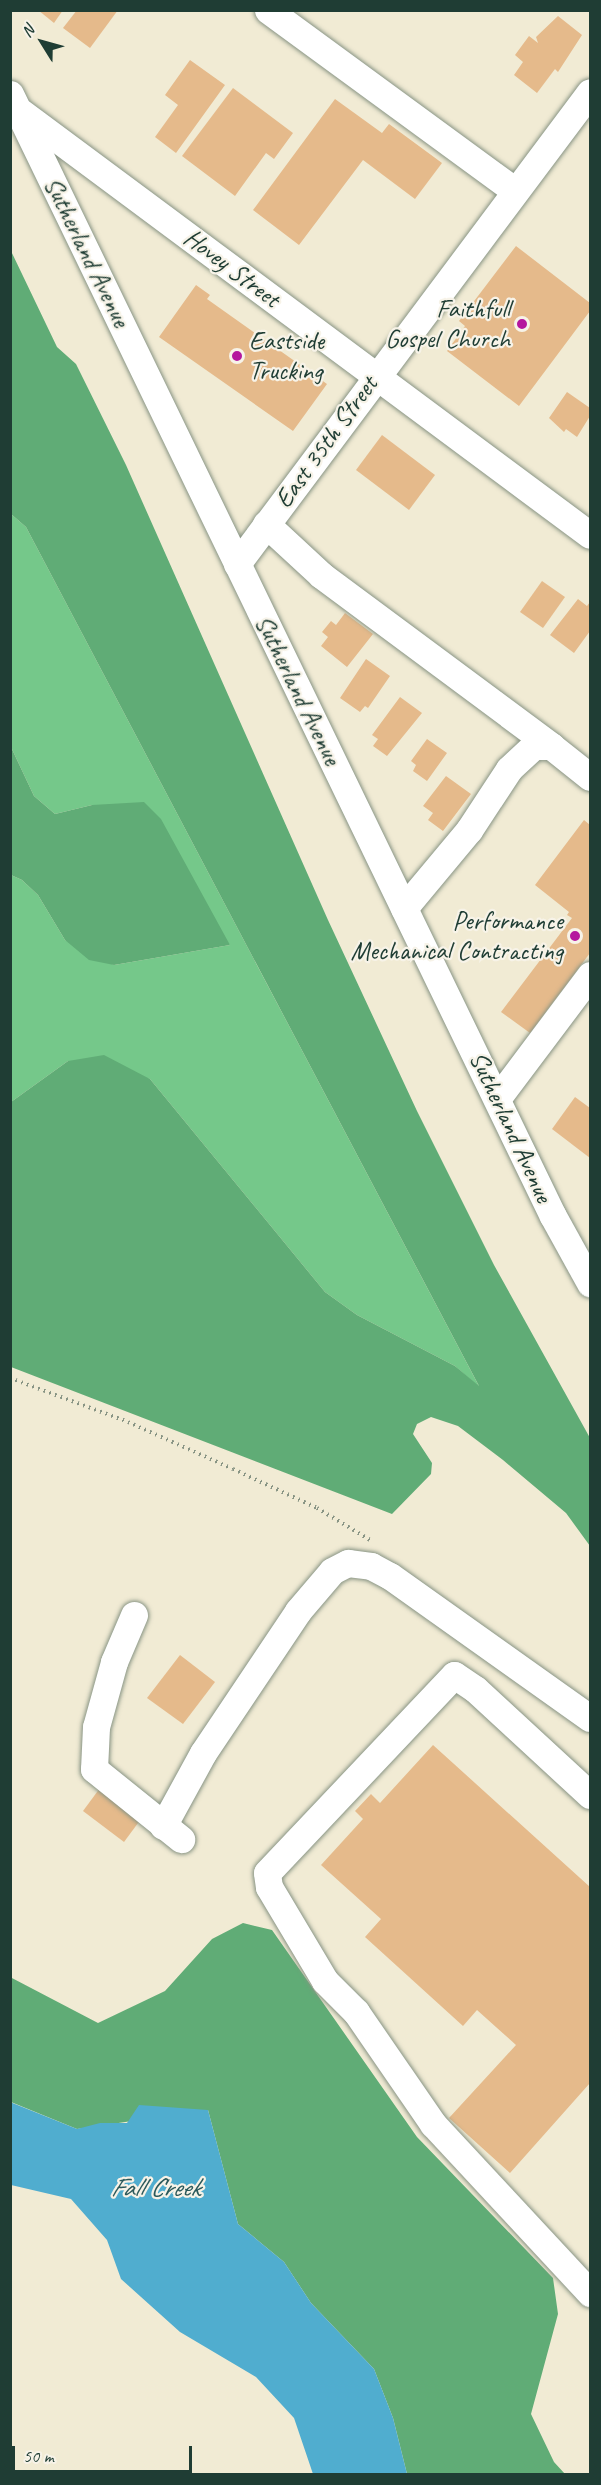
<!DOCTYPE html>
<style>
body{margin:0}
#map{position:relative;width:601px;height:2485px;overflow:hidden;background:#f1ebd4;font-family:Caveat,sans-serif}
div>[style]{position:absolute}
[style*='--x']{left:calc(var(--x)*1px);top:calc(var(--y)*1px);width:calc(var(--w)*1px);rotate:calc(var(--a)*1deg)}
.green>*{inset:0;background:#75c88a}
.forest>*{inset:0;background:#60ac76}
.water>*{inset:0;background:#50adcf}
.building>*{inset:0;background:#e5ba8b}
.path>*{height:4px;margin-top:-2px;transform-origin:0;background:repeating-linear-gradient(90deg,#889484 0 1.5px,transparent 0 6px)}
.roads{filter:drop-shadow(0 0 2px #889484) drop-shadow(0 0 2px #889484)}
.minor>*{height:27px;margin:-13.5px;padding:0 13.5px;transform-origin:13.5px;border-radius:13.5px;background:#fff}
.dots>*{width:16px;height:16px;translate:-50% -50%;box-sizing:border-box;border:3px solid #f7f3e8;border-radius:50%}
span{translate:-50% -50%;white-space:nowrap;text-align:center;line-height:1.15;-webkit-text-stroke:4.5px #f7f3e8;paint-order:stroke}
.street-label{font-size:26px;color:#1f3d34}
.poi-label{font-size:26px;color:#1f3d34}
.right{translate:-100% -50%;text-align:right}
.left{translate:0 -50%;text-align:left}
.water-label{font-size:27px;color:#2b595b;font-style:italic}
.frame{position:absolute;inset:0;border:12px solid #1f3d34;pointer-events:none}
.north{position:absolute;left:12px;top:12px;width:60px;height:60px;-webkit-text-stroke:4px #f7f3e8;paint-order:stroke;rotate:307deg;font-size:16px;font-weight:700;line-height:24px;text-align:center;color:#1f3d34}
.north::after{content:'';display:block;margin:auto;width:21px;height:27px;background:#1f3d34;clip-path:polygon(50% 0,100% 100%,50% 72%,0 100%)}
.scale{position:absolute;left:12px;top:2446px;width:180px;height:27px;box-sizing:border-box;border:3px solid #1f3d34;border-top:0;padding-left:8px;font-size:18px;line-height:21px;white-space:nowrap;color:#1f3d34;-webkit-text-stroke:4px #f7f3e8;paint-order:stroke}
</style>
<div id="map">
<div class="green">
<div style="clip-path:polygon(11px 514px,26px 527px,480px 1388px,455px 1366px,357px 1315px,325px 1292px,150px 1079px,68px 1061px,11px 1102px,11px 875px,22px 880px,38px 895px,65px 940px,114px 965px,230px 945px,92px 805px,55px 814px,34px 796px,11px 747px)"></div>
</div>
<div class="forest">
<div style="clip-path:polygon(11px 251px,57px 347px,76px 364px,126px 465px,328px 920px,417px 1111px,494px 1265px,590px 1438px,590px 1546px,566px 1513px,503px 1460px,458px 1426px,431px 1417px,417px 1424px,413px 1434px,432px 1463px,431px 1474px,392px 1514px,11px 1367px,11px 1102px,68px 1061px,104px 1055px,150px 1079px,325px 1292px,357px 1315px,455px 1366px,479px 1386px,26px 527px,11px 514px)"></div>
<div style="clip-path:polygon(11px 747px,34px 796px,55px 814px,92px 805px,144px 802px,161px 819px,230px 945px,114px 965px,89px 960px,65px 940px,38px 895px,22px 880px,11px 875px)"></div>
<div style="clip-path:polygon(243px 1923px,272px 1930px,417px 2137px,553px 2278px,558px 2314px,531px 2414px,554px 2462px,565px 2474px,407px 2474px,393px 2418px,374px 2369px,311px 2303px,284px 2262px,238px 2224px,208px 2110px,77px 2129px,11px 2102px,10px 1977px,98px 2023px,165px 1991px,212px 1939px)"></div>
</div>
<div class="water">
<div style="clip-path:polygon(10px 2102px,77px 2129px,100px 2123px,127px 2123px,139px 2105px,208px 2110px,238px 2224px,284px 2262px,311px 2303px,374px 2369px,393px 2418px,407px 2474px,313px 2474px,294px 2418px,256px 2377px,180px 2332px,121px 2279px,107px 2240px,71px 2199px,11px 2185px)"></div>
</div>
<div class="building">
<div style="clip-path:polygon(38px 10px,63px 10px,54px 23px)"></div>
<div style="clip-path:polygon(77px 10px,118px 10px,90px 48px,63px 28px)"></div>
<div style="clip-path:polygon(558px 16px,582px 35px,558px 72px,555px 69px,537px 93px,514px 75px,523px 62px,515px 55px,529px 36px,538px 43px,536px 37px)"></div>
<div style="clip-path:polygon(190px 60px,225px 85px,176px 153px,155px 137px,178px 105px,165px 95px)"></div>
<div style="clip-path:polygon(233px 88px,293px 133px,274px 159px,266px 153px,235px 196px,182px 156px)"></div>
<div style="clip-path:polygon(335px 99px,382px 133px,389px 124px,442px 163px,415px 199px,363px 160px,299px 245px,253px 210px)"></div>
<div style="clip-path:polygon(516px 246px,590px 303px,590px 311px,519px 406px,447px 351px,465px 326px,459px 321px)"></div>
<div style="clip-path:polygon(196px 285px,210px 295px,207px 299px,327px 384px,293px 431px,159px 337px)"></div>
<div style="clip-path:polygon(567px 392px,590px 408px,590px 416px,577px 437px,566px 429px,564px 432px,549px 418px)"></div>
<div style="clip-path:polygon(382px 435px,435px 475px,409px 510px,356px 470px)"></div>
<div style="clip-path:polygon(542px 581px,565px 597px,543px 628px,520px 612px)"></div>
<div style="clip-path:polygon(578px 599px,587px 606px,590px 602px,590px 631px,574px 653px,550px 635px)"></div>
<div style="clip-path:polygon(345px 613px,373px 634px,347px 667px,321px 646px,328px 637px,322px 632px,331px 621px,336px 625px)"></div>
<div style="clip-path:polygon(366px 659px,390px 676px,368px 708px,365px 706px,360px 712px,340px 698px)"></div>
<div style="clip-path:polygon(400px 697px,422px 713px,387px 756px,373px 746px,378px 739px,372px 735px)"></div>
<div style="clip-path:polygon(427px 739px,447px 753px,427px 781px,413px 771px,416px 765px,411px 761px)"></div>
<div style="clip-path:polygon(446px 776px,471px 794px,443px 831px,428px 820px,433px 813px,423px 806px)"></div>
<div style="clip-path:polygon(584px 820px,590px 825px,590px 953px,530px 1033px,501px 1012px,572px 918px,567px 915px,569px 912px,535px 885px)"></div>
<div style="clip-path:polygon(575px 1097px,590px 1108px,590px 1158px,552px 1129px)"></div>
<div style="clip-path:polygon(180px 1655px,215px 1682px,183px 1724px,147px 1698px)"></div>
<div style="clip-path:polygon(433px 1745px,590px 1887px,590px 2083px,510px 2173px,449px 2118px,516px 2045px,477px 2010px,463px 2026px,365px 1937px,381px 1919px,321px 1865px,363px 1819px,355px 1811px,371px 1794px,380px 1803px)"></div>
<div style="clip-path:polygon(100px 1788px,141px 1819px,124px 1842px,83px 1811px)"></div>
</div>
<div class="path">
<div style="--x:10;--y:1378;--w:126;--a:20.4"></div>
<div style="--x:128;--y:1422;--w:115;--a:24.1"></div>
<div style="--x:233;--y:1469;--w:93;--a:24.9"></div>
<div style="--x:317;--y:1508;--w:62;--a:31.1"></div>
</div>
<div class="roads">
<div class="minor">
<div style="--x:268;--y:10;--w:306;--a:36.2"></div>
<div style="--x:10;--y:94;--w:1246;--a:64.18"></div>
<div style="--x:553;--y:1216;--w:77;--a:61.1"></div>
<div style="--x:21;--y:112;--w:709;--a:36.63"></div>
<div style="--x:266;--y:524;--w:75;--a:42.8"></div>
<div style="--x:321;--y:575;--w:287;--a:36.6"></div>
<div style="--x:237;--y:564;--w:589;--a:-53.21"></div>
<div style="--x:404;--y:908;--w:102;--a:-50.2"></div>
<div style="--x:469;--y:830;--w:73;--a:-56.7"></div>
<div style="--x:509;--y:769;--w:34;--a:-43"></div>
<div style="--x:534;--y:746;--w:17;--a:0"></div>
<div style="--x:551;--y:746;--w:50;--a:38.5"></div>
<div style="--x:497;--y:1099;--w:155;--a:-53.1"></div>
<div style="--x:134;--y:1615;--w:51;--a:113.1"></div>
<div style="--x:114;--y:1662;--w:67;--a:105.5"></div>
<div style="--x:96;--y:1727;--w:42;--a:92.7"></div>
<div style="--x:94;--y:1769;--w:112;--a:38.8"></div>
<div style="--x:590;--y:1795;--w:156;--a:-137.3"></div>
<div style="--x:475;--y:1689;--w:25;--a:-146"></div>
<div style="--x:454;--y:1675;--w:272;--a:133.4"></div>
<div style="--x:267;--y:1873;--w:14;--a:82"></div>
<div style="--x:269;--y:1887;--w:109;--a:59.2"></div>
<div style="--x:325;--y:1981;--w:44;--a:45"></div>
<div style="--x:356;--y:2012;--w:136;--a:55.5"></div>
<div style="--x:433;--y:2124;--w:231;--a:47.1"></div>
<div style="--x:163;--y:1826;--w:83;--a:-61.3"></div>
<div style="--x:203;--y:1753;--w:171;--a:-56.2"></div>
<div style="--x:298;--y:1611;--w:52;--a:-49.6"></div>
<div style="--x:332;--y:1571;--w:18;--a:-27"></div>
<div style="--x:348;--y:1563;--w:23;--a:7"></div>
<div style="--x:371;--y:1566;--w:21;--a:28"></div>
<div style="--x:390;--y:1576;--w:245;--a:35.4"></div>
</div>
</div>
<div class="dots">
<div style="left:522px;top:324px;background:#b5179e"></div>
<div style="left:237px;top:356px;background:#b5179e"></div>
<div style="left:575px;top:936px;background:#b5179e"></div>
</div>
<div class="street-label">
<span style="left:87px;top:252px;rotate:64deg">Sutherland Avenue</span>
<span style="left:232px;top:268px;rotate:37deg">Hovey Street</span>
<span style="left:326px;top:442px;rotate:-54deg">East 35th Street</span>
<span style="left:298px;top:690px;rotate:64deg">Sutherland Avenue</span>
<span style="left:511px;top:1127px;rotate:65deg">Sutherland Avenue</span>
</div>
<div class="poi-label">
<span class="right" style="left:510px;top:324px">Faithfull<br>Gospel Church</span>
<span class="left" style="left:249px;top:356px">Eastside<br>Trucking</span>
<span class="right" style="left:563px;top:936px">Performance<br>Mechanical Contracting</span>
</div>
<div class="water-label">
<span style="left:155px;top:2188px">Fall Creek</span>
</div>
<div class="frame"></div>
<div class="north">N</div>
<div class="scale">50 m</div>
</div>
